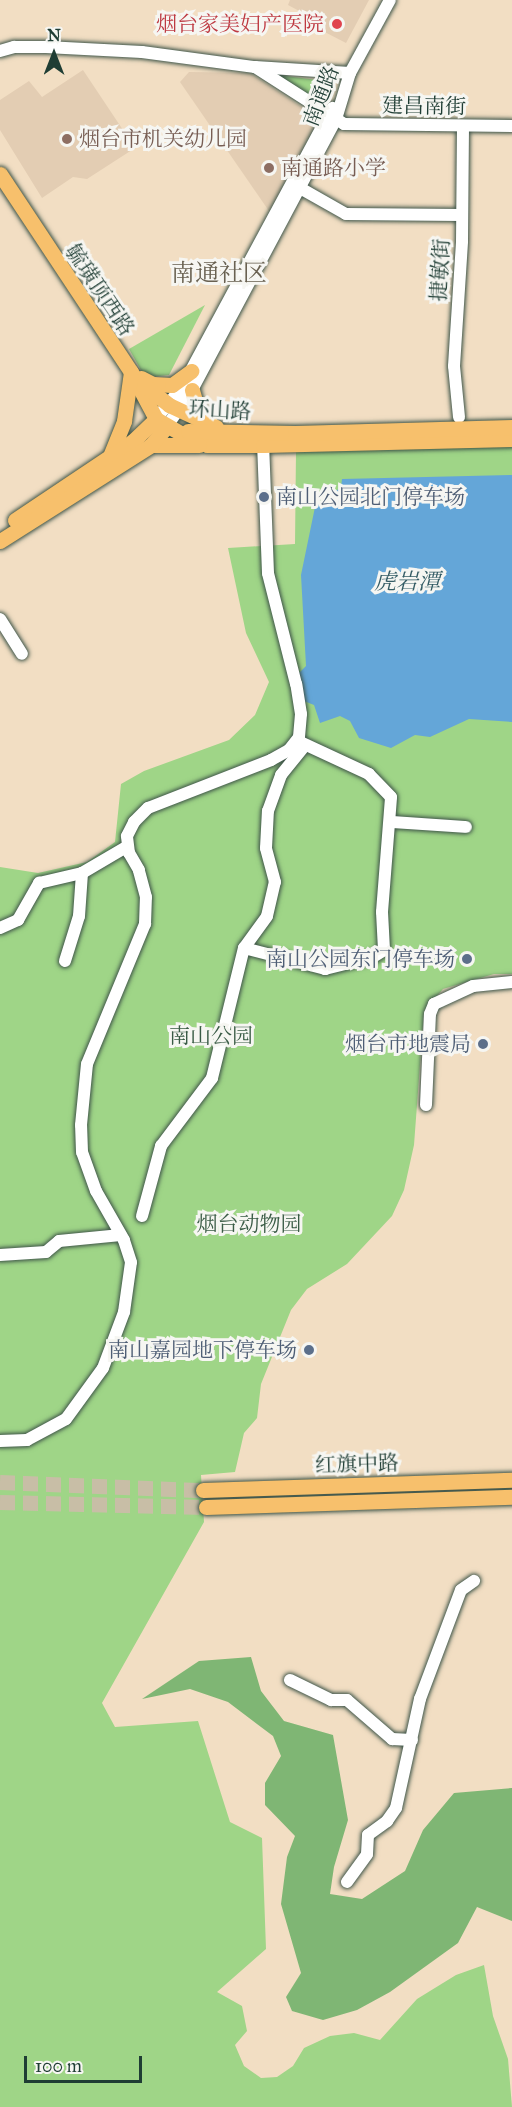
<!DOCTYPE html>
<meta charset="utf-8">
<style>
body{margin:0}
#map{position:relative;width:512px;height:2107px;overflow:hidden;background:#f2dec3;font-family:"IM FELL Great Primer","Noto Serif SC",serif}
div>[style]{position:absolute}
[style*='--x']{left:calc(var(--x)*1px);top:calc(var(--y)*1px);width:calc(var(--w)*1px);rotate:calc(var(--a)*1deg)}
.built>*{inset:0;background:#e3cdb3}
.green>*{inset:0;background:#9fd587}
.forest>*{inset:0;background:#7fb674}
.water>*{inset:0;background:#64a6d8}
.major-tunnel>*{height:15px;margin-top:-7.5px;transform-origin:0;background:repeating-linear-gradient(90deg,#c8bea6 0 15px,transparent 0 23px)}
.roads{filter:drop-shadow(0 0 2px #3f5549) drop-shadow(0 0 2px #3f5549)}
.minor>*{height:12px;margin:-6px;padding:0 6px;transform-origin:6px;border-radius:6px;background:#fff}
.major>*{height:15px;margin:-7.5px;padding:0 7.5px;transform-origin:7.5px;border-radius:7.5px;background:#f7c06c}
.dots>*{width:16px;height:16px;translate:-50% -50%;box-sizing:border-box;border:3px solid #f6f6f2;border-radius:50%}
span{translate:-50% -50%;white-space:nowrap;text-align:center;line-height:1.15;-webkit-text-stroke:6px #f6f6f2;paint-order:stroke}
.health-label{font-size:21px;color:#be3a42}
.right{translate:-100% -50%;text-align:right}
.street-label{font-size:21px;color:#1f3d34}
.education-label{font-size:21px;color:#785e54}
.left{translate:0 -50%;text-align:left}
.service-label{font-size:21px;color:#4e5e75}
.park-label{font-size:21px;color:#395b45}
.water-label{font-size:22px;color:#345c65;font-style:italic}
.quarter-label{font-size:24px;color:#696151}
.north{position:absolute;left:24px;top:24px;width:60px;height:60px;-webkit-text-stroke:4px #f6f6f2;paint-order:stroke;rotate:0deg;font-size:16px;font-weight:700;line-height:24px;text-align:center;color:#1f3d34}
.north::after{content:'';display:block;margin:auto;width:21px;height:27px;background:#1f3d34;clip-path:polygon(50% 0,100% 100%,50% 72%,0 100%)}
.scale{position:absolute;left:24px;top:2056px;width:118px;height:27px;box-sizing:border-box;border:3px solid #1f3d34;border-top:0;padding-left:8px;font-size:18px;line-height:21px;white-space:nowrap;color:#1f3d34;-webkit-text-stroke:4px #f6f6f2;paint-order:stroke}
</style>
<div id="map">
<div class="built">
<div style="clip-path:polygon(290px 0,369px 0,346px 43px,315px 27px,318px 21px,288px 5px)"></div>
<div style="clip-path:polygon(83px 70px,135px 148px,87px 179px,73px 177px,42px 198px,0 130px,0 100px,29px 81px,42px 97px)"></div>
<div style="clip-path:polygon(189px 72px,250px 73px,326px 123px,271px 214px,180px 82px)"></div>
</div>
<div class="green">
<div style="clip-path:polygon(277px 75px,326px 81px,317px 103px)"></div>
<div style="clip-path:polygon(205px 305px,169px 375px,150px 377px,142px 372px,129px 349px)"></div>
<div style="clip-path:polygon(512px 445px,512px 974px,494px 974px,443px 989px,424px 1011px,414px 1145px,404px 1190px,392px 1216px,347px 1264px,307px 1289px,291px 1310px,261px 1384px,257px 1418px,244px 1433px,235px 1472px,201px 1475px,204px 1522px,102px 1703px,115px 1727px,198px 1721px,230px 1822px,262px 1838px,266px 1949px,217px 1992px,242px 2006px,247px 2031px,235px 2045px,244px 2066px,261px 2078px,277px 2077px,293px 2066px,304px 2048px,330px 2036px,354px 2033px,380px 2040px,417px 1999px,456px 1975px,484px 1965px,493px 2016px,508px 2059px,512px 2107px,0 2107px,0 867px,38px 873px,87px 862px,115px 842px,121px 784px,144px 771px,229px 740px,255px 715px,269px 682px,246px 633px,228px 548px,295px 544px,296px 451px)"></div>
</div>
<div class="forest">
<div style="clip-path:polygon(251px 1657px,261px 1691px,284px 1721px,333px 1735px,348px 1820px,334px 1867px,330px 1894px,362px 1899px,405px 1871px,423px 1830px,454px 1793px,512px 1788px,512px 1921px,477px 1907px,458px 1943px,390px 1992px,357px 2010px,323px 2020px,292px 2011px,286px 1997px,301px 1973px,281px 1904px,287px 1857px,295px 1836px,265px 1805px,265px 1783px,281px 1756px,273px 1736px,228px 1702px,190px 1689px,142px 1699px,199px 1661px)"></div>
</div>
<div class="water">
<div style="clip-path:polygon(512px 475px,512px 722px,469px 719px,430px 737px,415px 735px,391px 748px,359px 738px,350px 721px,340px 716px,320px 723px,314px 705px,304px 701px,297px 675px,306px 666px,301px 575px,315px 507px,341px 487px,342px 479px)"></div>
</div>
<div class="major-tunnel">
<div style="--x:0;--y:1482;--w:203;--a:2.3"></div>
<div style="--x:0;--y:1502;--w:206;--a:1.4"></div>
</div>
<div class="roads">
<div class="minor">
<div style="--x:0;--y:51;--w:15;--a:-16"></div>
<div style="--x:14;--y:47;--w:32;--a:0"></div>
<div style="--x:46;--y:47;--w:96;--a:3"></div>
<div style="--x:142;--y:52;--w:114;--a:7.6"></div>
<div style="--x:255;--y:67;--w:106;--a:32.6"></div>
<div style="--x:344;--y:124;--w:168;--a:0.7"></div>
<div style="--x:255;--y:67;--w:95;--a:3.6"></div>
<div style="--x:300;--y:188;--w:53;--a:29.5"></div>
<div style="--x:346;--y:214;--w:115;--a:0.5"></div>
<div style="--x:459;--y:417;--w:51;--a:-95.6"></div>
<div style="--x:454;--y:366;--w:125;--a:-86.3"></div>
<div style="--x:462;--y:241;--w:115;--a:-89.5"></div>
<div style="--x:156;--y:419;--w:41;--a:-50.9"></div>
<div style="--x:182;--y:387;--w:317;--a:-61.7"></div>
<div style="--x:167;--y:426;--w:44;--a:-55.2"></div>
<div style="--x:192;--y:390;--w:307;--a:-62"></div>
<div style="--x:336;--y:119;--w:48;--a:-73.1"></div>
<div style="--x:350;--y:73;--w:83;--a:-61.3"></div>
<div style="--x:0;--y:619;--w:41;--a:57.8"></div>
<div style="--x:391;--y:822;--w:75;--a:3.8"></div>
<div style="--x:0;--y:928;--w:20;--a:-24"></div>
<div style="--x:18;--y:920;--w:43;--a:-60.4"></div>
<div style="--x:39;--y:883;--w:44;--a:-13.1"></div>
<div style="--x:82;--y:873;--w:53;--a:-30.4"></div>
<div style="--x:244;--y:948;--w:84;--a:14.5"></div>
<div style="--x:325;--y:969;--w:49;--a:-14"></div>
<div style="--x:373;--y:957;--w:13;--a:-32"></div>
<div style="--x:384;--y:950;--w:38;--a:-93"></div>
<div style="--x:382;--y:912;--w:115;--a:-85.5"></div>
<div style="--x:391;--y:797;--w:32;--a:-134"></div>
<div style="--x:369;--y:774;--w:76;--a:-155.1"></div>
<div style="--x:65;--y:961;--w:47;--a:-72.7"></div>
<div style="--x:79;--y:916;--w:43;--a:-86"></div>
<div style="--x:426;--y:1105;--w:91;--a:-87.5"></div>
<div style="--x:430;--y:1014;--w:11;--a:-68"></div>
<div style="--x:434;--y:1004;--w:43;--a:-24.8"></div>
<div style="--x:473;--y:986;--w:39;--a:-6"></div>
<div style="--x:142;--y:1216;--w:73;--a:-74.8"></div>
<div style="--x:161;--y:1146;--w:85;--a:-53.1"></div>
<div style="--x:212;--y:1078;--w:134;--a:-76.2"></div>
<div style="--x:244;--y:948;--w:39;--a:-54"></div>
<div style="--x:267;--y:916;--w:35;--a:-77"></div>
<div style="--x:275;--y:882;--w:35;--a:-105"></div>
<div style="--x:266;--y:848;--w:37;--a:-87"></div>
<div style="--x:268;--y:811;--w:38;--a:-70"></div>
<div style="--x:281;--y:775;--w:38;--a:-51"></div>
<div style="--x:0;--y:1255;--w:46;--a:-3.7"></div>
<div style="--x:46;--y:1252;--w:17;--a:-40"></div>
<div style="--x:59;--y:1241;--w:62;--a:-5.5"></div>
<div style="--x:0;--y:1441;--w:27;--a:-2"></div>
<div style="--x:27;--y:1440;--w:44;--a:-28.3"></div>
<div style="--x:66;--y:1419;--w:63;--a:-54"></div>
<div style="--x:103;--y:1368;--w:60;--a:-69.4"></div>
<div style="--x:124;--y:1312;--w:50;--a:-82"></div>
<div style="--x:131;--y:1262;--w:23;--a:-108"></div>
<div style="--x:124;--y:1240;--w:56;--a:-119.7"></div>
<div style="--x:96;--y:1191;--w:41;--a:-109.7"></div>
<div style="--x:82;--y:1152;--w:27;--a:-92"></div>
<div style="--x:81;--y:1125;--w:61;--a:-84.4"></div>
<div style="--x:87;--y:1064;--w:152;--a:-67.5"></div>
<div style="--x:145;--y:924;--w:27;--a:-88"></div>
<div style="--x:146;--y:897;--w:28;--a:-105"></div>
<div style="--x:139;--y:870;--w:20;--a:-120"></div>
<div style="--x:129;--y:853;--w:17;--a:-97"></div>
<div style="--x:127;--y:836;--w:16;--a:-63"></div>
<div style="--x:134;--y:822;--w:20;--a:-45"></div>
<div style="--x:148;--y:808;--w:132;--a:-21.3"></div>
<div style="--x:271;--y:760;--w:21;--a:-29"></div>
<div style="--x:289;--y:750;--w:16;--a:-52"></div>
<div style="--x:299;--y:737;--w:23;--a:-85"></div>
<div style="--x:301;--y:714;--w:30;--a:-99"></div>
<div style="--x:296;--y:684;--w:114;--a:-104.2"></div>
<div style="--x:268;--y:573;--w:128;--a:-92.2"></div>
<div style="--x:290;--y:1680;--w:46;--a:26"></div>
<div style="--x:331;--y:1700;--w:16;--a:0"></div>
<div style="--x:347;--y:1700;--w:60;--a:40.9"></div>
<div style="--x:392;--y:1739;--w:20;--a:3"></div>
<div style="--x:347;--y:1882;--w:34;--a:-54"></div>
<div style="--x:367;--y:1854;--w:19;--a:-87"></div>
<div style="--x:368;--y:1835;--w:24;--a:-36"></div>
<div style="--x:387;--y:1821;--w:16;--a:-55"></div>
<div style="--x:396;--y:1808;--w:112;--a:-77.6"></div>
<div style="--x:420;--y:1699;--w:116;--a:-69.4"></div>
<div style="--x:461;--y:1590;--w:16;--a:-35"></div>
</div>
<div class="major">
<div style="--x:0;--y:174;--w:237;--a:56.5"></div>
<div style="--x:131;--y:372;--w:53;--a:62"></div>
<div style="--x:156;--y:419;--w:38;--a:30"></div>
<div style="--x:189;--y:438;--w:19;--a:21"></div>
<div style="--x:207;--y:445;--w:56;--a:0"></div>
<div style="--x:263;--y:445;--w:249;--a:-1.4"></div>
<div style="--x:141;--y:378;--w:13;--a:27"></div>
<div style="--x:153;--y:384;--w:19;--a:3"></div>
<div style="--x:172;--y:385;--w:24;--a:-36"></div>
<div style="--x:141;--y:383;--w:36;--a:38"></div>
<div style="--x:169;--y:405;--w:52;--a:25.1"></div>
<div style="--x:192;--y:390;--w:18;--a:74"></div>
<div style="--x:197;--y:407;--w:21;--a:51"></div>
<div style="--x:188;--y:431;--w:107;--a:1.1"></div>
<div style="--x:295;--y:433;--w:217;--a:-1.6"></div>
<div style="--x:151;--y:445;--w:48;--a:0"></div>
<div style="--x:110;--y:456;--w:38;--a:-68"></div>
<div style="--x:124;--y:421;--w:49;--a:-81.9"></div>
<div style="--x:15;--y:520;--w:142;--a:-33.8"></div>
<div style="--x:133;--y:441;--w:32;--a:-44"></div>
<div style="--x:0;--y:541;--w:179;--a:-32.4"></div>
<div style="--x:151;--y:445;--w:25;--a:-50"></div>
<div style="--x:203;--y:1490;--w:309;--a:-1.9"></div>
<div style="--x:206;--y:1507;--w:306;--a:-1.9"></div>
</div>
</div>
<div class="dots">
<div style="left:337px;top:24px;background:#e0444e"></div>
<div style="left:67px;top:139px;background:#8d6e63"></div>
<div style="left:269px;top:168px;background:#8d6e63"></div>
<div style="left:264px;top:497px;background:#5c6f8a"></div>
<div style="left:467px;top:959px;background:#5c6f8a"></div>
<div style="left:483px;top:1044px;background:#5c6f8a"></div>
<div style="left:309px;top:1350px;background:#5c6f8a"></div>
</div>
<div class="health-label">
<span class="right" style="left:324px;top:24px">烟台家美妇产医院</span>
</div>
<div class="street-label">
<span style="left:321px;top:96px;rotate:-69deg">南通路</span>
<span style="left:424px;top:106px;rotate:1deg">建昌南街</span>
<span style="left:440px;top:270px;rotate:-87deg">捷敏街</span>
<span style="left:100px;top:290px;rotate:56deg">毓璜顶西路</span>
<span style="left:220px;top:410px;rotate:3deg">环山路</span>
<span style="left:357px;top:1464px;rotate:-2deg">红旗中路</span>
</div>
<div class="education-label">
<span class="left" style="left:79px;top:139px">烟台市机关幼儿园</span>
<span class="left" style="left:281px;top:168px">南通路小学</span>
</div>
<div class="service-label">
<span class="left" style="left:276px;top:497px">南山公园北门停车场</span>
<span class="right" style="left:455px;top:959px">南山公园东门停车场</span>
<span class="right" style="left:471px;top:1044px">烟台市地震局</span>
<span class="right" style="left:297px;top:1350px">南山嘉园地下停车场</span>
</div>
<div class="park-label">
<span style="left:211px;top:1036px">南山公园</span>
<span style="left:249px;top:1224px">烟台动物园</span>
</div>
<div class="water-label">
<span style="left:407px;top:582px">虎岩潭</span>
</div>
<div class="quarter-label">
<span style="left:219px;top:274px">南通社区</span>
</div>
<div class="north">N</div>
<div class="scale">100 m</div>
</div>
